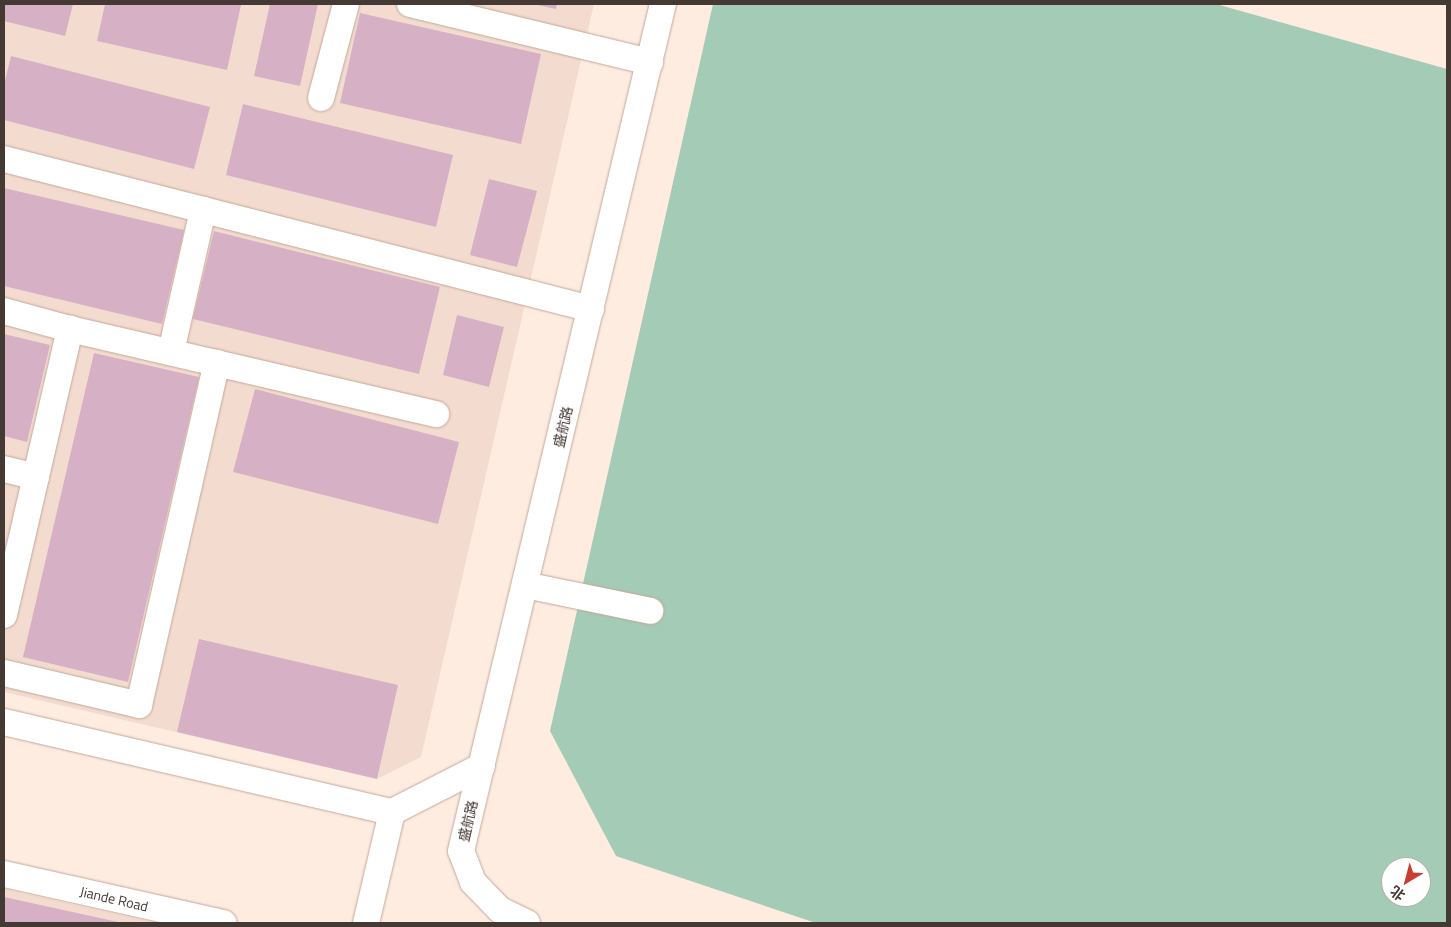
<!DOCTYPE html>
<meta charset="utf-8">
<style>
body{margin:0}
#map{position:relative;width:1451px;height:927px;overflow:hidden;background:#feece1;font-family:"Titillium Web","Noto Sans SC",sans-serif}
div>[style]{position:absolute}
[style*='--x']{left:calc(var(--x)*1px);top:calc(var(--y)*1px);width:calc(var(--w)*1px);rotate:calc(var(--a)*1deg)}
.built>*{inset:0;background:#f3dccf}
.forest>*{inset:0;background:#a3cbb6}
.building>*{inset:0;background:#d6b0c5}
.roads{filter:drop-shadow(0 0 1px #c4a797) drop-shadow(0 0 1px #c4a797)}
.minor>*{height:26px;margin:-13px;padding:0 13px;transform-origin:13px;border-radius:13px;background:#fff}
span{translate:-50% -50%;white-space:nowrap;text-align:center;line-height:1.15;-webkit-text-stroke:4.5px #fff;paint-order:stroke}
.street-label{font-size:14px;color:#453933}
.frame{position:absolute;inset:0;border:5px solid #453933;pointer-events:none}
.north{position:absolute;left:1381px;top:857px;width:50px;height:50px;box-sizing:border-box;background:#fff;border:1px solid #b5b0ad;border-radius:50%;rotate:217deg;font-size:14px;font-weight:700;line-height:20px;text-align:center;color:#453933}
.north::after{content:'';display:block;margin:auto;width:18px;height:22px;background:#c93c30;clip-path:polygon(50% 0,100% 100%,50% 72%,0 100%)}
</style>
<div id="map">
<div class="built">
<div style="clip-path:polygon(4px 4px,594px 4px,421px 757px,377px 779px,4px 692px)"></div>
<div style="clip-path:polygon(4px 889px,156px 923px,4px 923px)"></div>
</div>
<div class="forest">
<div style="clip-path:polygon(evenodd,713px 4px,1216px 4px,1447px 69px,1447px 923px,816px 923px,616px 856px,550px 731px,713px 4px,1391px 867px,1421px 867px,1421px 897px,1391px 897px,1391px 867px)"></div>
</div>
<div class="building">
<div style="clip-path:polygon(4px 4px,73px 4px,65px 36px,4px 21px)"></div>
<div style="clip-path:polygon(105px 4px,241px 5px,227px 70px,97px 41px)"></div>
<div style="clip-path:polygon(270px 4px,318px 4px,300px 86px,254px 76px)"></div>
<div style="clip-path:polygon(533px 4px,557px 4px,556px 9px)"></div>
<div style="clip-path:polygon(360px 13px,541px 54px,521px 144px,340px 103px)"></div>
<div style="clip-path:polygon(11px 56px,210px 107px,194px 169px,4px 120px,4px 85px)"></div>
<div style="clip-path:polygon(243px 104px,453px 155px,436px 227px,226px 175px)"></div>
<div style="clip-path:polygon(489px 179px,537px 191px,517px 267px,470px 255px)"></div>
<div style="clip-path:polygon(4px 188px,184px 230px,162px 324px,4px 286px)"></div>
<div style="clip-path:polygon(214px 231px,440px 287px,419px 374px,193px 319px)"></div>
<div style="clip-path:polygon(457px 315px,504px 327px,489px 387px,443px 375px)"></div>
<div style="clip-path:polygon(4px 334px,50px 345px,27px 442px,4px 436px)"></div>
<div style="clip-path:polygon(94px 353px,199px 377px,128px 682px,23px 657px)"></div>
<div style="clip-path:polygon(255px 389px,459px 442px,438px 524px,233px 472px)"></div>
<div style="clip-path:polygon(199px 639px,398px 685px,377px 779px,177px 732px)"></div>
<div style="clip-path:polygon(4px 897px,118px 922px,118px 923px,4px 923px)"></div>
</div>
<div class="roads">
<div class="minor">
<div style="--x:410;--y:4;--w:247;--a:13.6"></div>
<div style="--x:321;--y:98;--w:97;--a:-75.1"></div>
<div style="--x:4;--y:159;--w:606;--a:14.33"></div>
<div style="--x:4;--y:311;--w:68;--a:15.3"></div>
<div style="--x:171;--y:352;--w:146;--a:-77.3"></div>
<div style="--x:4;--y:469;--w:33;--a:14"></div>
<div style="--x:525;--y:585;--w:128;--a:11.7"></div>
<div style="--x:4;--y:615;--w:294;--a:-77"></div>
<div style="--x:70;--y:329;--w:376;--a:13.1"></div>
<div style="--x:4;--y:673;--w:139;--a:13.3"></div>
<div style="--x:139;--y:705;--w:351;--a:-77.2"></div>
<div style="--x:4;--y:722;--w:398;--a:13.1"></div>
<div style="--x:392;--y:812;--w:101;--a:-27.1"></div>
<div style="--x:4;--y:874;--w:225;--a:12.6"></div>
<div style="--x:366;--y:923;--w:114;--a:-76.8"></div>
<div style="--x:527;--y:923;--w:30;--a:-154"></div>
<div style="--x:500;--y:910;--w:39;--a:-134"></div>
<div style="--x:473;--y:882;--w:33;--a:-111"></div>
<div style="--x:461;--y:851;--w:871;--a:-76.59"></div>
</div>
</div>
<div class="street-label">
<span style="left:563px;top:427px;rotate:-77deg">盛航路</span>
<span style="left:468px;top:821px;rotate:-77deg">盛航路</span>
<span style="left:114px;top:899px;rotate:13deg">Jiande Road</span>
</div>
<div class="frame"></div>
<div class="north">北</div>
</div>
